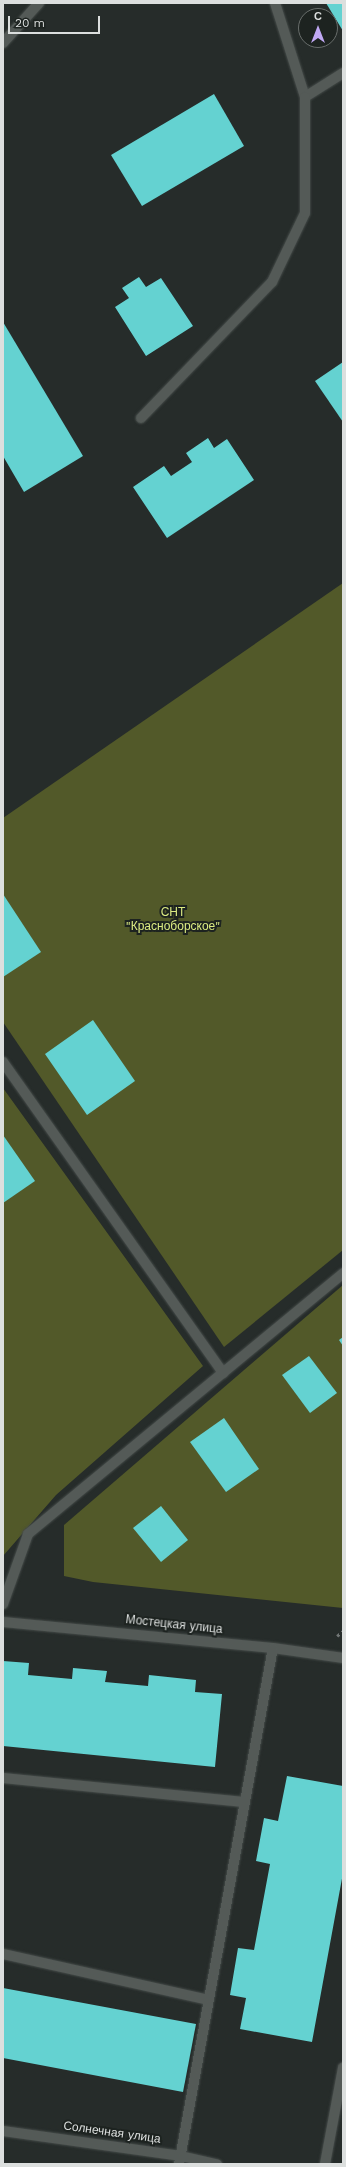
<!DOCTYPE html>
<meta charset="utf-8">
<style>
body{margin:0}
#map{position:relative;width:346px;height:2167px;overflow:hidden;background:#262c2a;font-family:"Work Sans",sans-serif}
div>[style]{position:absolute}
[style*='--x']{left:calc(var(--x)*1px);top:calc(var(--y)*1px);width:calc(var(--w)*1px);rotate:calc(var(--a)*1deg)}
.green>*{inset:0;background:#525929}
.building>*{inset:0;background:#64d2d1}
.path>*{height:2.5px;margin-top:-1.25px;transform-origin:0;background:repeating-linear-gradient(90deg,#727776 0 3px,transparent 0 6px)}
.roads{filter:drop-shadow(0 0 1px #444a48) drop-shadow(0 0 1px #444a48)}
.minor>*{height:10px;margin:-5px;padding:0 5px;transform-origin:5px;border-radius:5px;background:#545a57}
span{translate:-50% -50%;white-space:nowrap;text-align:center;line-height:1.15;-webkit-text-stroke:4px #1d2320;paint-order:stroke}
.park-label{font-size:12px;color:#dbeb82}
.street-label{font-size:12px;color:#dcdfde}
.frame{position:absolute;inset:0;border:4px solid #dcdfde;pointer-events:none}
.north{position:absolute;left:298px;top:8px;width:40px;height:40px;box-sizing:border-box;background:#1d2320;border:1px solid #696e6c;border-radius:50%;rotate:0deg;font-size:11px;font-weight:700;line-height:16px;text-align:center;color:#dcdfde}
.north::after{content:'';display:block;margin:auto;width:14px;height:18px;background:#c0a8f3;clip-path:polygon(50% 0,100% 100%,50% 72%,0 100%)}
.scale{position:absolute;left:8px;top:16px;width:92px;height:18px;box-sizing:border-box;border:2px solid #dcdfde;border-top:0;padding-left:5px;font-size:12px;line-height:14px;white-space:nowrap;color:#dcdfde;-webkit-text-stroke:3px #1d2320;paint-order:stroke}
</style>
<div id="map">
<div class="green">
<div style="clip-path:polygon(343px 583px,343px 1250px,224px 1347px,3px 1022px,3px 818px)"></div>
<div style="clip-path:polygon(3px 1088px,203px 1366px,56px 1495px,3px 1556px)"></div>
<div style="clip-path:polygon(343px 1285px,343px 1608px,93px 1582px,64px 1576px,64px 1525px)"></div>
</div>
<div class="building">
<div style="clip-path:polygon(326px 3px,343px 3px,343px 31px)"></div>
<div style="clip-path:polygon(214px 94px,244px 146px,142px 206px,111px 155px)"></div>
<div style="clip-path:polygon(139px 277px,146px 287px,161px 278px,193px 326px,146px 356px,115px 307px,129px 298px,122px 288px)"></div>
<div style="clip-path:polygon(3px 322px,83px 456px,24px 492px,3px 456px)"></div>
<div style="clip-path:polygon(343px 362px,343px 422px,315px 381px)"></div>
<div style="clip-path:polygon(208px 438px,214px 448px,227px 439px,254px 480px,167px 538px,133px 487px,164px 466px,171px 476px,192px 462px,186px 453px)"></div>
<div style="clip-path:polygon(3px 894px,41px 952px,3px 977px)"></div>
<div style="clip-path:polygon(93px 1020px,135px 1081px,87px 1115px,45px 1054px)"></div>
<div style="clip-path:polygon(3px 1135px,35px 1181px,3px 1203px)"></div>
<div style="clip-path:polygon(343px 1337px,343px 1346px,339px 1340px)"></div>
<div style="clip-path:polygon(309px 1356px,337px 1393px,310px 1413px,282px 1375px)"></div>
<div style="clip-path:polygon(224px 1418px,259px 1469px,226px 1492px,190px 1442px)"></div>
<div style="clip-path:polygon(161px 1506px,188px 1540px,161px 1562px,133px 1528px)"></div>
<div style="clip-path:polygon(3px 1661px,29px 1663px,28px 1675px,72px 1679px,73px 1668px,107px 1671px,105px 1682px,148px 1686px,149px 1675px,196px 1680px,195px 1692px,222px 1694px,215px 1767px,3px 1746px)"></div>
<div style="clip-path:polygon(287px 1776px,343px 1786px,343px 1873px,312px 2042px,240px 2029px,246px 1998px,230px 1995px,238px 1948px,254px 1950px,270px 1864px,256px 1861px,264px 1818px,278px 1821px)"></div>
<div style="clip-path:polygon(3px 1988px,196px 2024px,183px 2092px,3px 2058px)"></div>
</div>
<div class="path">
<div style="--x:337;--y:1636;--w:8;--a:-40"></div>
</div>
<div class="roads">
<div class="minor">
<div style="--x:275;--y:3;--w:99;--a:72.3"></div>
<div style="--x:305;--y:97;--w:45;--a:-32.3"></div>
<div style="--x:3;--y:43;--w:54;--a:-48"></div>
<div style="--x:141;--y:418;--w:189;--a:-46.1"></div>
<div style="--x:272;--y:282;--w:76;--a:-64.4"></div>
<div style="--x:305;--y:213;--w:116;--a:-90"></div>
<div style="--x:3;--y:1062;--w:381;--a:54.7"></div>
<div style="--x:3;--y:1604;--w:74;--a:-70.3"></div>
<div style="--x:28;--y:1534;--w:409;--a:-39.6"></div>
<div style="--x:3;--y:1622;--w:271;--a:5.5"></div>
<div style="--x:273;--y:1648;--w:71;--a:8.1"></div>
<div style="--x:3;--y:1778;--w:242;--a:5.7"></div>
<div style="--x:3;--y:1954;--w:210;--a:12.6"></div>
<div style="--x:3;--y:2131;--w:180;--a:8"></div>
<div style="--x:181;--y:2156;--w:37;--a:13"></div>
<div style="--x:179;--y:2164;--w:524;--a:-79.68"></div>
<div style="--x:325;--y:2164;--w:98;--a:-79.4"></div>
</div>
</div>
<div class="park-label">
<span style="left:173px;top:920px">СНТ<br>"Красноборское"</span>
</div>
<div class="street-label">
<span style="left:174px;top:1625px;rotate:6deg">Мостецкая улица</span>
<span style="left:112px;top:2133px;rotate:8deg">Солнечная улица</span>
</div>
<div class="frame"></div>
<div class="north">С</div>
<div class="scale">20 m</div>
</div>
